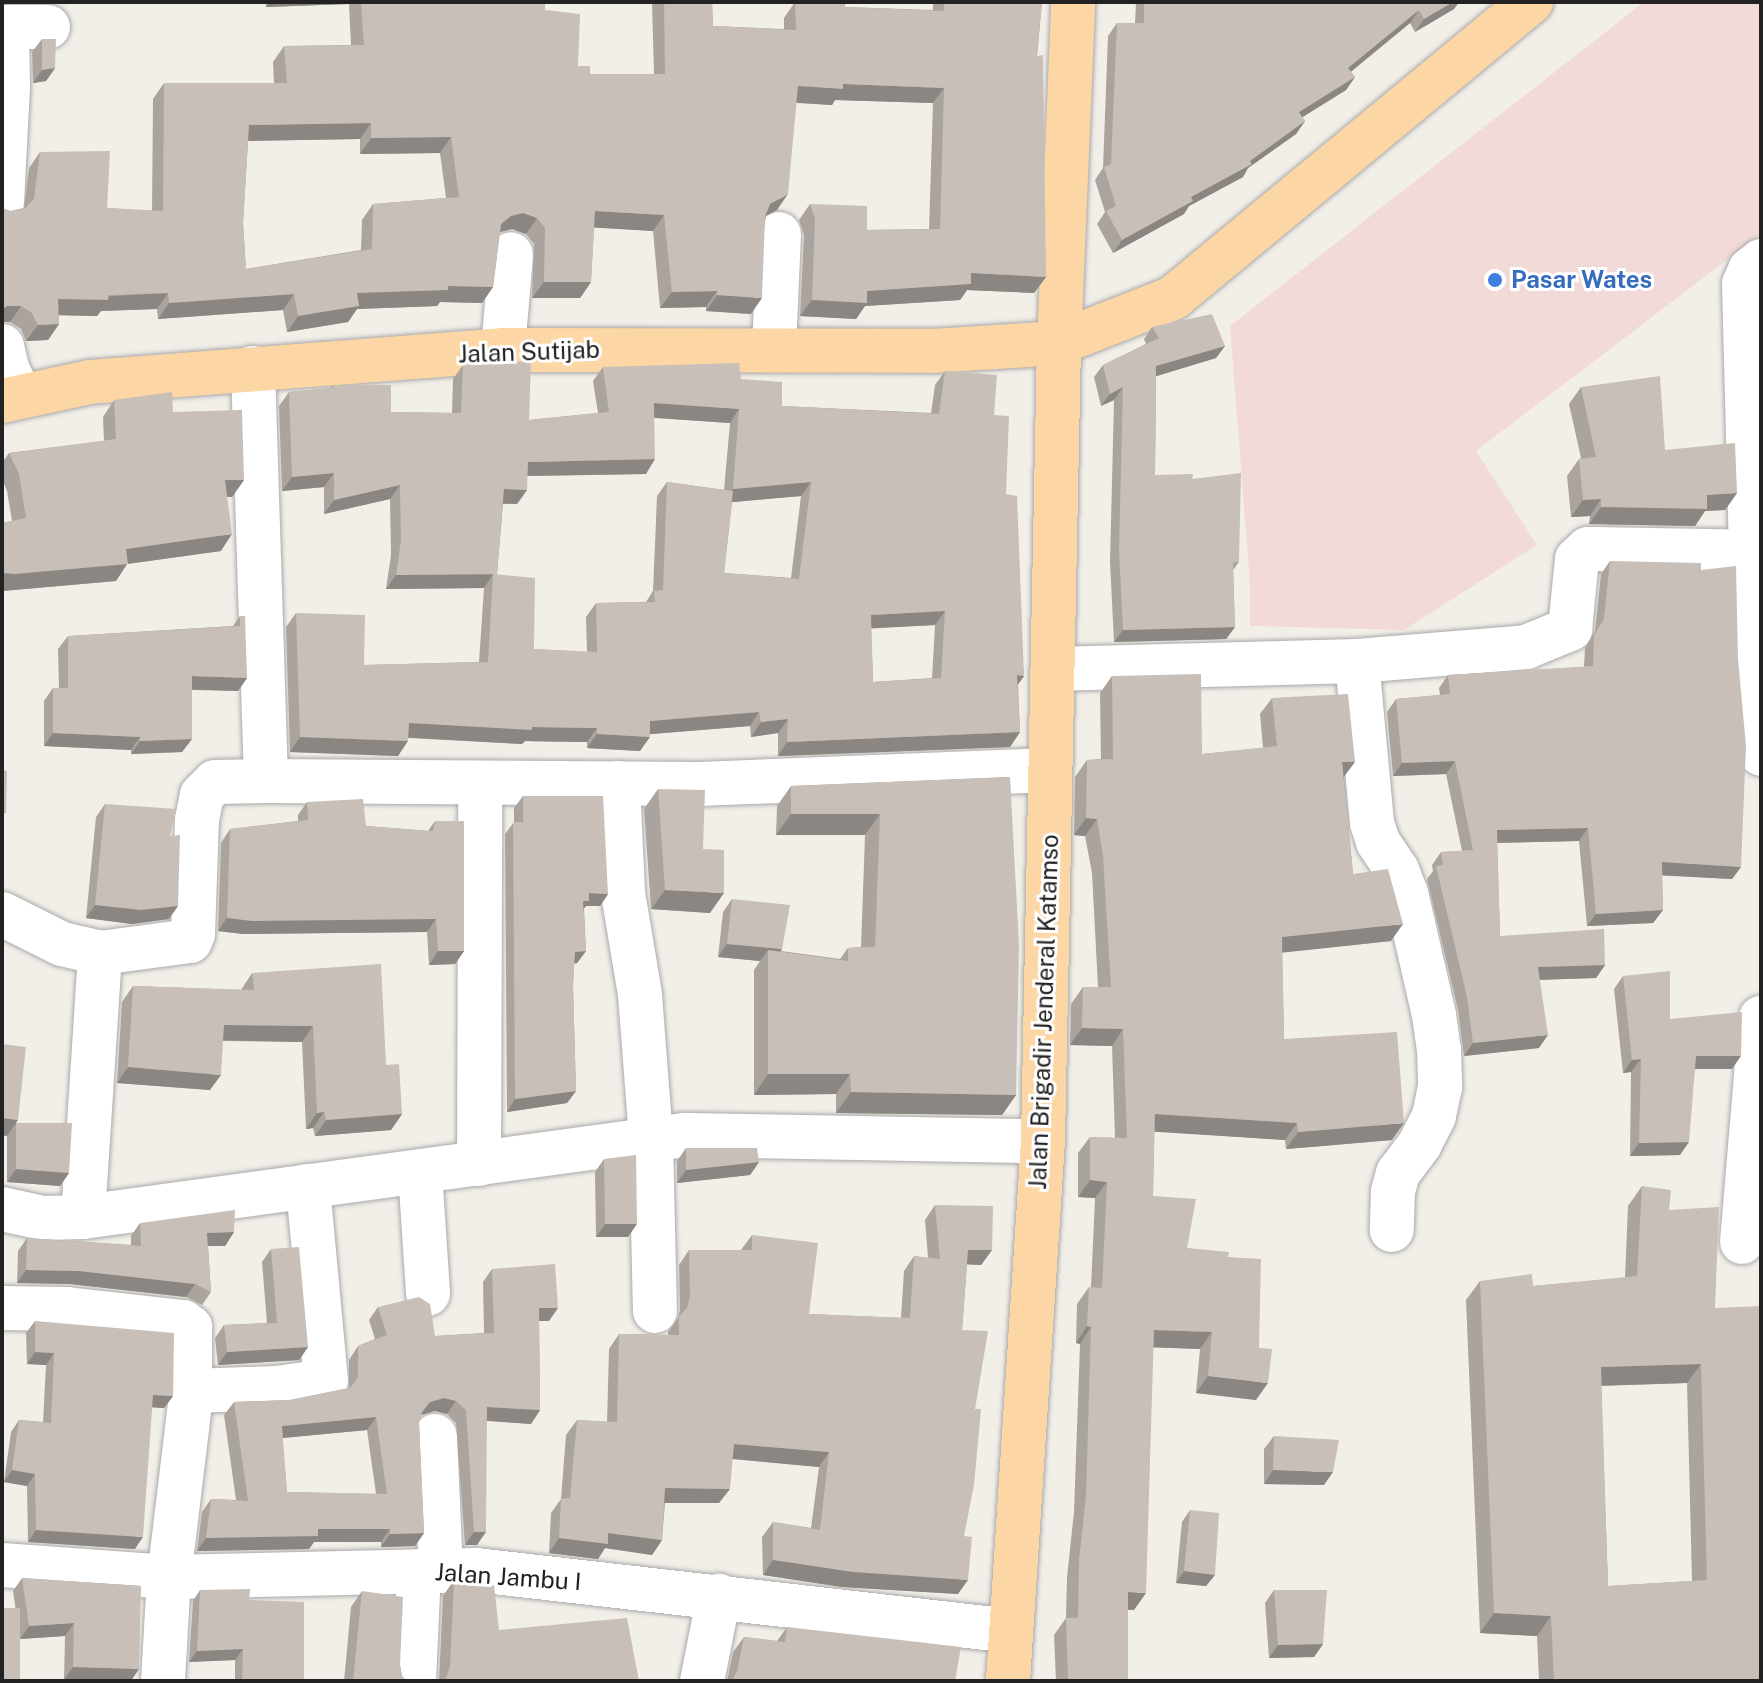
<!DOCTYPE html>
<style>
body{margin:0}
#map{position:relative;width:1763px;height:1683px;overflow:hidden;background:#f2efe9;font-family:"Public Sans",sans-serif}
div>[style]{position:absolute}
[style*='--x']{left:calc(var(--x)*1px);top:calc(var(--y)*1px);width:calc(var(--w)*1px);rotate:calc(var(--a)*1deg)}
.commercial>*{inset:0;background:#f2dad9}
.roads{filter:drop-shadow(0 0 2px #a9a9a9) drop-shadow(0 0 2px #a9a9a9)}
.minor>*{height:44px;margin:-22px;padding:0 22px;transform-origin:22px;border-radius:22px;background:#fff}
.major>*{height:44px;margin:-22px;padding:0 22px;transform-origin:22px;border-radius:22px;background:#fcd6a4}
.wall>*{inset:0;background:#aba49e}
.shaded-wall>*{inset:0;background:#8b8681}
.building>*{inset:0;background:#c7bfb8}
.dots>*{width:22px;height:22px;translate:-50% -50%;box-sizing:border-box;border:4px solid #fff;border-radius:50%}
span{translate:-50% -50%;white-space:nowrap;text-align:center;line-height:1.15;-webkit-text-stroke:6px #fff;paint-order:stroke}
.shop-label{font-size:24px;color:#366cbe;font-weight:700}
.left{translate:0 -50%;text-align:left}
.street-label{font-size:24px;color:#222}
.frame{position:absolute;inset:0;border:4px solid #222;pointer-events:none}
</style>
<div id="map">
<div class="commercial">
<div style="clip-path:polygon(1644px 2px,1761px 2px,1761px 234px,1476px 451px,1537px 545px,1404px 630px,1250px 626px,1250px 585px,1230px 326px)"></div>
</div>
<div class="roads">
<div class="minor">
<div style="--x:2;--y:27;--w:46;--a:0"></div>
<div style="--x:2;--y:202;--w:116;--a:-87"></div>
<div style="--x:8;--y:86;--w:59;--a:-91"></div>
<div style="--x:1761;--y:261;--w:14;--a:141"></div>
<div style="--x:1750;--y:270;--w:15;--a:113"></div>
<div style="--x:1744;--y:284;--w:386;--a:88.5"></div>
<div style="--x:1754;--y:670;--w:84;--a:85.2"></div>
<div style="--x:2;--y:346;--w:26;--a:77"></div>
<div style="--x:8;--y:371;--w:27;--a:63"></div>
<div style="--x:774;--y:349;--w:115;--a:-87.5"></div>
<div style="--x:503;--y:350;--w:96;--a:-85.2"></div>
<div style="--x:253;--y:368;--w:413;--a:88.2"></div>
<div style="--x:266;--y:781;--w:434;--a:0.4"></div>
<div style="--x:700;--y:784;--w:350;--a:-2.3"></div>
<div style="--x:1357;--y:661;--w:163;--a:84.7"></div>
<div style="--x:1372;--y:823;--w:20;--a:72"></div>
<div style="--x:1378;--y:842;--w:34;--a:56"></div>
<div style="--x:1397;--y:870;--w:25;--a:69"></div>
<div style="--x:1406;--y:893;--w:125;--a:77.1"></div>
<div style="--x:1434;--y:1015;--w:35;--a:82"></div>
<div style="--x:1439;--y:1050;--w:37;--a:88"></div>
<div style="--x:1440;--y:1087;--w:30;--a:102"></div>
<div style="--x:1434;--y:1116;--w:31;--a:117"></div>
<div style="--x:1420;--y:1144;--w:36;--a:127"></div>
<div style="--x:1398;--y:1173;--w:20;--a:105"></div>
<div style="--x:1393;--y:1192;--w:38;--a:92"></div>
<div style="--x:1053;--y:669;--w:304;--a:-1.5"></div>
<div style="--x:1357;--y:661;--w:170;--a:-4.7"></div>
<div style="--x:1526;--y:647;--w:48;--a:-22.2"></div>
<div style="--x:1570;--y:629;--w:70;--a:-84.3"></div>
<div style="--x:1577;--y:559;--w:15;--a:-42"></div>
<div style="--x:1588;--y:549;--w:173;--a:1"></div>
<div style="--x:618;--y:783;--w:110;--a:87.4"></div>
<div style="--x:623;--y:893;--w:103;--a:80.5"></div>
<div style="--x:640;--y:995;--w:143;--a:85.6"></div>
<div style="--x:651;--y:1138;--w:173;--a:88.7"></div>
<div style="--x:2;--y:914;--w:67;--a:26.6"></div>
<div style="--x:62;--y:944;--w:39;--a:13"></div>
<div style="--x:100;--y:953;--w:91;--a:-7.6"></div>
<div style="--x:190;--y:941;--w:8;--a:-67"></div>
<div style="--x:193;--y:934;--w:114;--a:-88"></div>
<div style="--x:197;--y:820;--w:25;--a:-79"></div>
<div style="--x:202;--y:795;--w:18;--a:-45"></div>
<div style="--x:215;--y:782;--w:51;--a:-1.1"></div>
<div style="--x:479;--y:1164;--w:381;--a:-89.8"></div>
<div style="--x:420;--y:1172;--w:122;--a:86.2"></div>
<div style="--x:2;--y:1209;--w:42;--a:12.4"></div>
<div style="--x:43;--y:1218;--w:40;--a:-1.4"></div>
<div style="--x:83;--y:1217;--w:608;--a:-7.76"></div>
<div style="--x:685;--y:1135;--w:358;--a:1"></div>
<div style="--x:83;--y:1217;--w:265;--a:-86.3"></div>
<div style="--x:1742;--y:1242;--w:225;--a:-85.2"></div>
<div style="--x:3;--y:1308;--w:64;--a:0.9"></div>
<div style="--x:67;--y:1309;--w:117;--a:6.4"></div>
<div style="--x:183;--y:1322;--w:9;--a:36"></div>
<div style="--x:190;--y:1327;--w:77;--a:90"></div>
<div style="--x:190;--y:1404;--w:174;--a:96.9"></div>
<div style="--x:169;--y:1577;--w:104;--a:93.3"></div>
<div style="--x:190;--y:1391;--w:87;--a:-2"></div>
<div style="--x:277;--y:1388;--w:49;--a:-8.1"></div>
<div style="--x:326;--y:1381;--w:196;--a:-95.3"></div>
<div style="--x:435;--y:1436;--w:135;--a:87.5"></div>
<div style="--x:2;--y:1565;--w:167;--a:4.1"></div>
<div style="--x:169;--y:1577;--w:307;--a:-1.3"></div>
<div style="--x:476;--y:1570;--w:538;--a:6.5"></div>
<div style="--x:414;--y:1681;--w:110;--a:-87.4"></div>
<div style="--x:702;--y:1681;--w:87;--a:-78.7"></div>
</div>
<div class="major">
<div style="--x:2;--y:401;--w:90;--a:-12.2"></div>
<div style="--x:90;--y:382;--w:414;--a:-4.4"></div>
<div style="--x:503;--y:350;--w:429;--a:0.1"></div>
<div style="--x:932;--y:351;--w:127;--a:-3.6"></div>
<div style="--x:1059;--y:343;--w:123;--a:-21.5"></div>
<div style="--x:1173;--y:298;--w:465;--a:-39.6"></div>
<div style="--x:1008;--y:1681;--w:541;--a:-86.29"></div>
<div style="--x:1043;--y:1141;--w:798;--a:-88.85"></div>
<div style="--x:1059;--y:343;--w:341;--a:-87.6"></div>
</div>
</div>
<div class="wall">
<div style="clip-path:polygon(evenodd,266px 2px,545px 2px,545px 10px,578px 66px,590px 74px,654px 74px,652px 2px,712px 2px,713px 26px,784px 29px,784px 18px,795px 2px,845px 7px,933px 10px,933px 2px,1042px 2px,1037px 56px,1046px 277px,1034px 293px,967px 290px,960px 300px,865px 306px,856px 319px,800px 316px,804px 235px,799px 220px,810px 204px,867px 230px,929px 229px,933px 103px,835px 100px,832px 105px,796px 103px,777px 210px,766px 216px,751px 314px,706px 311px,706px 307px,660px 308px,653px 231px,594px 227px,591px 282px,580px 298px,532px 298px,534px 244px,526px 234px,512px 229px,500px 232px,493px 287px,482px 303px,440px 302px,437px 306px,357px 309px,348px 322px,287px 332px,283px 310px,158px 319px,157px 309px,101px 311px,97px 316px,59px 315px,59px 324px,48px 340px,26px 341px,21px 329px,10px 322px,11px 211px,24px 208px,29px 168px,40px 152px,107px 208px,152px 211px,153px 99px,164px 83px,274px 83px,273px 62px,284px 46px,351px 45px,349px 4px,266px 7px,266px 2px,360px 139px,360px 154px,440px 153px,446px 198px,373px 204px,362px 220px,361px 250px,246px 269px,243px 223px,248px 141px,360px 139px)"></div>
<div style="clip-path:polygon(1136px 2px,1459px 2px,1454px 9px,1415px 32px,1410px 23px,1351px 72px,1355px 77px,1346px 90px,1302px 117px,1305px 121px,1296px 134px,1248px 168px,1243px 177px,1189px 206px,1184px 214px,1113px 253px,1097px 224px,1105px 212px,1095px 180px,1103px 168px,1108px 36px,1117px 23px,1135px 23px)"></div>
<div style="clip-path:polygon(42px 39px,55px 68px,46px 81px,33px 83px,32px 52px)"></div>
<div style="clip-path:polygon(1152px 327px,1225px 346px,1216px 358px,1156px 376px,1155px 475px,1192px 479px,1239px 562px,1233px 570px,1235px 627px,1226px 639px,1114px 642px,1110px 562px,1114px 400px,1101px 406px,1094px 377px,1103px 365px,1146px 344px,1144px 339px)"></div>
<div style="clip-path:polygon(evenodd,463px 365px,529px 420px,598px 413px,593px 381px,603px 367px,741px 379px,782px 406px,931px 413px,935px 385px,945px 371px,994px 415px,1006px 494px,1024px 676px,1018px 684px,1020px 732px,1010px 747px,778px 756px,778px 733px,751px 737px,750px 726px,650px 734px,640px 751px,587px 748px,587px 742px,525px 741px,522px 744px,408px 738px,398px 756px,290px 752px,286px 627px,296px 613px,364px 665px,479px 662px,484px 588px,386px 589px,391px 555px,390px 499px,324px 514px,324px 487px,282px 491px,279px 406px,289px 392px,331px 388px,333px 385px,391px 412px,452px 413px,453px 379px,463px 365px,654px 418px,730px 423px,724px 490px,667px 482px,657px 496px,653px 591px,646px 602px,596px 603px,586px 617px,587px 652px,534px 649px,497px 574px,503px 504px,517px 504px,527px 490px,527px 476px,646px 474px,654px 418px,463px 365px,801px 496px,791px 578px,724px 573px,732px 502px,801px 496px,463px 365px,935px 625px,932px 678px,873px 682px,871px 628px,935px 625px)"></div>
<div style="clip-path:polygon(1581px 387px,1665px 450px,1737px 493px,1725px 510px,1705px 511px,1695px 526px,1589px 524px,1590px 516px,1571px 517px,1567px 476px,1579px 459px,1581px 458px,1569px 404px)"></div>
<div style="clip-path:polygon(114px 400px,173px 412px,244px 480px,232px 497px,227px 497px,221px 551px,127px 564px,116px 581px,2px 591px,2px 523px,12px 521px,7px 491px,2px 479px,2px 463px,9px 453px,104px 441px,103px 417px)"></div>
<div style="clip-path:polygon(1610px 561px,1701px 570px,1741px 867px,1732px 879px,1662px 875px,1663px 910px,1653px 923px,1587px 926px,1579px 841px,1497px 843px,1500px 936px,1605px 965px,1596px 978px,1540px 980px,1539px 1048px,1464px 1056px,1458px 1010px,1427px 879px,1433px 871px,1432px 865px,1441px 852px,1462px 851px,1446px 774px,1393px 776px,1387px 712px,1396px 699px,1440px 695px,1439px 688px,1448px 675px,1584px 667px,1585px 648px,1595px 631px,1601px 574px)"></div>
<div style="clip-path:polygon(240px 616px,247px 678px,238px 691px,192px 690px,192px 739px,182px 752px,131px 754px,131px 750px,44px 746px,44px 701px,53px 688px,59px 688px,58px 649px,68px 636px,233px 626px)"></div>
<div style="clip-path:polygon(1112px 676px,1202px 754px,1263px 748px,1260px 714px,1272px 698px,1344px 777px,1353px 874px,1391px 941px,1282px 952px,1284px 1039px,1392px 1140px,1286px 1149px,1285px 1140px,1154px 1131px,1153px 1196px,1187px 1248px,1228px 1257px,1256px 1400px,1196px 1393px,1200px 1349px,1153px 1347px,1134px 1610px,1128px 1610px,1128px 1681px,1056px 1681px,1054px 1635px,1066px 1618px,1067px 1577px,1074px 1512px,1080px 1344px,1076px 1343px,1077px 1304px,1089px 1287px,1091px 1287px,1095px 1198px,1078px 1197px,1078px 1153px,1090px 1137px,1115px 1138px,1112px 1046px,1070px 1045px,1071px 1004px,1083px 987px,1098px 987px,1092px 873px,1085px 836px,1074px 835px,1075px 777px,1087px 760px,1101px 759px,1100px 693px)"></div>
<div style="clip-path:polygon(1010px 777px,1016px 1095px,1002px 1115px,836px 1113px,836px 1094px,754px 1095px,754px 970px,760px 961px,718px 957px,723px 912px,732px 899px,781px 951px,840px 959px,848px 948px,861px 947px,865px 835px,776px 835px,777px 806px,791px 786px)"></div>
<div style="clip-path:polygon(658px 789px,703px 849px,710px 913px,651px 909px,644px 809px)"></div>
<div style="clip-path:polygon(523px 796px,608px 894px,600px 906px,586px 906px,584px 908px,586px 951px,577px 963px,574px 964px,573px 987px,576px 1091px,567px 1103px,507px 1112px,505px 834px,514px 822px,514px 808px)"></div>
<div style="clip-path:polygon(307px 802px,366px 826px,428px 831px,435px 821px,464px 951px,455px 964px,429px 965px,427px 932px,243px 934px,218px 931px,221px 843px,230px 829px,298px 821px,298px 815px)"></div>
<div style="clip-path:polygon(105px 804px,169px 919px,132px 924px,86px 918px,96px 817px)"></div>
<div style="clip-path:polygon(252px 973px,386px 1065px,402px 1114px,391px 1130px,315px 1136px,313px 1128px,306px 1129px,302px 1042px,223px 1041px,210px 1090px,117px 1083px,122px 1002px,133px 986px,241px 990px)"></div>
<div style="clip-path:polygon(1623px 976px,1670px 1019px,1732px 1069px,1695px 1069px,1680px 1155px,1630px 1156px,1631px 1072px,1623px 1073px,1614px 989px)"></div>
<div style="clip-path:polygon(2px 1044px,16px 1123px,69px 1173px,60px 1186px,7px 1182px,7px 1136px,2px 1135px)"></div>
<div style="clip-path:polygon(686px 1148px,759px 1162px,750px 1175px,677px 1183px,677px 1161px)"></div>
<div style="clip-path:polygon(604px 1159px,628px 1237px,596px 1237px,595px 1172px)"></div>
<div style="clip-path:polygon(evenodd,1642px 1186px,1669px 1210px,1715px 1308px,1761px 1681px,1539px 1681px,1537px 1636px,1480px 1633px,1466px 1300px,1480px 1281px,1533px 1286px,1625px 1278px,1628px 1206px,1642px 1186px,1687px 1383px,1692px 1581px,1608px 1586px,1601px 1386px,1687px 1383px)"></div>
<div style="clip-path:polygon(935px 1205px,992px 1250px,981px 1265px,967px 1264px,962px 1330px,975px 1409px,958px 1594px,842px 1587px,763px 1575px,762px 1537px,773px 1522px,811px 1528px,819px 1467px,732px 1459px,719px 1503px,665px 1503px,662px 1540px,652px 1555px,605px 1548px,598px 1559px,549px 1553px,551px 1513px,561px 1499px,566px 1435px,577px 1420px,607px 1422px,609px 1349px,619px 1334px,668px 1335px,668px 1332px,678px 1318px,680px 1310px,679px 1265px,689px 1250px,741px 1250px,752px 1235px,809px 1314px,901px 1318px,904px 1271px,914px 1256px,928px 1258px,925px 1220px)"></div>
<div style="clip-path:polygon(140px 1223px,234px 1232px,225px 1246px,208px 1246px,211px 1292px,202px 1305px,186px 1297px,70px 1284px,17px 1283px,18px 1251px,27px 1238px,131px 1245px,131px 1236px)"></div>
<div style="clip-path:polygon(271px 1249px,308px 1347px,299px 1360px,218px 1365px,215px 1338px,224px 1325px,267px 1323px,262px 1262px)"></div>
<div style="clip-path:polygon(evenodd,492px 1269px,549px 1321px,539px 1321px,540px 1410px,531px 1424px,487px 1421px,477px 1545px,465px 1545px,456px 1423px,447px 1414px,435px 1411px,421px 1415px,419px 1423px,424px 1533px,415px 1546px,381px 1547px,381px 1542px,314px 1542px,309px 1549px,197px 1551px,202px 1512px,211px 1499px,236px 1500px,224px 1415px,234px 1402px,290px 1400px,349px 1388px,349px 1360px,358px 1346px,375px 1339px,369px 1320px,378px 1307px,435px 1336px,484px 1333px,483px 1282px,492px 1269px,367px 1430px,376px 1494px,287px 1492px,282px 1438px,367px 1430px)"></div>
<div style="clip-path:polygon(35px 1321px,173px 1396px,164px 1408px,152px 1407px,135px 1549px,28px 1542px,27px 1486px,4px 1482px,11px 1432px,19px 1420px,43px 1422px,46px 1365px,27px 1364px,26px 1333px)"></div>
<div style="clip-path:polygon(1274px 1436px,1324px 1485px,1264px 1484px,1264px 1449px)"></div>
<div style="clip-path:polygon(1190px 1510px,1215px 1575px,1206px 1586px,1176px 1583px,1182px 1522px)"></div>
<div style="clip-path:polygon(22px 1578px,141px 1586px,131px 1681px,64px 1680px,65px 1636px,20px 1639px,13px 1591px)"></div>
<div style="clip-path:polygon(454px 1580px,488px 1585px,499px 1630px,639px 1681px,439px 1681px,443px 1596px)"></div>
<div style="clip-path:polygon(200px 1590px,249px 1600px,304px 1681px,235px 1681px,235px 1660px,189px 1662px,193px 1601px)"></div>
<div style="clip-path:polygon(1274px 1590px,1323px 1644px,1314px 1657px,1269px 1658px,1265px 1603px)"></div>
<div style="clip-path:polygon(362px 1591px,400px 1665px,402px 1676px,406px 1681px,344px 1681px,351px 1607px)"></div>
<div style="clip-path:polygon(787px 1627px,955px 1681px,727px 1681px,733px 1652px,744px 1637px,777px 1641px)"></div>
</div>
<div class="shaded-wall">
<div style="clip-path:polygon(269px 2px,350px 2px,349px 4px,266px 7px)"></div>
<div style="clip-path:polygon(1453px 2px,1459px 2px,1454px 9px,1415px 32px,1424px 19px)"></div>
<div style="clip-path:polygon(1419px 10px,1410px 23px,1339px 81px,1348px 68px)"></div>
<div style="clip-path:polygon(55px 68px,46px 81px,33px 83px,42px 70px)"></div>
<div style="clip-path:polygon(1355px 77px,1346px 90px,1290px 125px,1299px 112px)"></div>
<div style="clip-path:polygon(843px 84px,944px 88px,933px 103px,835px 100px,832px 105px,787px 102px,798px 86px)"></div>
<div style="clip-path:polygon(1305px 121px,1296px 134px,1248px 168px,1243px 177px,1189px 206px,1184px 214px,1113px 253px,1122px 240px,1250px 161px)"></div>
<div style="clip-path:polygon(371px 123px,360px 139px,238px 141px,249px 125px)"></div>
<div style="clip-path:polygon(451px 137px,440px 153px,360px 154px,371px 138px)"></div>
<div style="clip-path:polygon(788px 194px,777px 210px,758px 220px,770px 204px)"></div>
<div style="clip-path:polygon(595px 211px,664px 215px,653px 231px,584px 227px)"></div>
<div style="clip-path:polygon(523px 213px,537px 218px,526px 234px,512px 229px,500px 232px,501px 224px,511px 216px)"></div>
<div style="clip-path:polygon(971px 273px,1046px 277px,1034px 293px,967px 290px,960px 300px,865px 306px,856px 319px,800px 316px,812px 300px)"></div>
<div style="clip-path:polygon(544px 282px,591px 282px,580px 298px,532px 298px)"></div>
<div style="clip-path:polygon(448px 286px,493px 287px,482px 303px,440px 302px,437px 306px,357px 309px,348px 322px,287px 332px,298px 316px,357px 293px)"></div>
<div style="clip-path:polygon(717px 291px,706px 307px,660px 308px,672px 292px)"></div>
<div style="clip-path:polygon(168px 293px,157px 309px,101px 311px,97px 316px,47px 315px,58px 299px)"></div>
<div style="clip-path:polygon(294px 294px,283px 310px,158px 319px,169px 303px)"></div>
<div style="clip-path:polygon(717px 295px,762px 298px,751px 314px,706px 311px)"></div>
<div style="clip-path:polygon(7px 306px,21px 306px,10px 322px,2px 322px,2px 309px)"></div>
<div style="clip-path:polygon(59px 324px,48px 340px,26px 341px,38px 325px)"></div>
<div style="clip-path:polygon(1225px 346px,1216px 358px,1147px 379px,1156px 366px)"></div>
<div style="clip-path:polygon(1123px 387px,1114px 400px,1101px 406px,1110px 394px)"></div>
<div style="clip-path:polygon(654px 403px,739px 409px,730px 423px,644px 417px)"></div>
<div style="clip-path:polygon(655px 459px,646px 474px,518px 476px,528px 462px)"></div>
<div style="clip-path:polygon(334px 473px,324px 487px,282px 491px,292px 477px)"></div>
<div style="clip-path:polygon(225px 480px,244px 480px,232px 497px,213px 496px)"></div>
<div style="clip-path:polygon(811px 482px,801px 496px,723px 503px,733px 489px)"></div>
<div style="clip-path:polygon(400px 485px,390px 499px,324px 514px,334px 500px)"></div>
<div style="clip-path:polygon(504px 489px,527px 490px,517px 504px,494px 503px)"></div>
<div style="clip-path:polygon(1737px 493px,1725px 510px,1705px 511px,1695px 526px,1589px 524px,1601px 507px,1707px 495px)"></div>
<div style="clip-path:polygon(1601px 499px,1590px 516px,1571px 517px,1583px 500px)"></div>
<div style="clip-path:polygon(232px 534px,221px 551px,127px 564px,116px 581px,2px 591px,2px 573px,126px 549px)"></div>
<div style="clip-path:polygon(493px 574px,484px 588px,386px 589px,396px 575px)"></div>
<div style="clip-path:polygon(945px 611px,935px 625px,861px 629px,871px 615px)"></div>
<div style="clip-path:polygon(1235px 627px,1226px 639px,1114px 642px,1123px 630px)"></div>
<div style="clip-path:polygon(1017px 675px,1024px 676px,1014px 690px)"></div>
<div style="clip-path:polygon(192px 676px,247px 678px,238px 691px,182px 689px)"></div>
<div style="clip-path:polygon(759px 712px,750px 726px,640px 735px,650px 721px)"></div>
<div style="clip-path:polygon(788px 719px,778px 733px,751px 737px,761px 722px)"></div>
<div style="clip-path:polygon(409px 723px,532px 727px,597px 728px,587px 742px,525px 741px,522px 744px,399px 737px)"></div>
<div style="clip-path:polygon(1020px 732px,1010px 747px,778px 756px,787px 742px)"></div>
<div style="clip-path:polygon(53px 733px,140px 737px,131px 750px,44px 746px)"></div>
<div style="clip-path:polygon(597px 734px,650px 737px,640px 751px,587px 748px)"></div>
<div style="clip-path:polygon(300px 737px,408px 741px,398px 756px,290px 752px)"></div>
<div style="clip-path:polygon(192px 739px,182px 752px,131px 754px,140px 741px)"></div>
<div style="clip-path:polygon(1455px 761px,1446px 774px,1393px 776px,1402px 763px)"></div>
<div style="clip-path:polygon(1342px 762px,1355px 762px,1343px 778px)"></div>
<div style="clip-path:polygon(791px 814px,880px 814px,865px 835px,776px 835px)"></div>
<div style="clip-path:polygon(1086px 818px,1097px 819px,1085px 836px,1074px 835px)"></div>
<div style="clip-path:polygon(1588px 828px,1579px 841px,1488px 843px,1497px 830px)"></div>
<div style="clip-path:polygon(1662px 862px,1741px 867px,1732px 879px,1653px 875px)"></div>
<div style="clip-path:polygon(665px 890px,724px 893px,710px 913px,651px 909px)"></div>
<div style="clip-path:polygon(589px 893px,608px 894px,600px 906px,586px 906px,580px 913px,575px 913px)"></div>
<div style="clip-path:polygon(95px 905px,178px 906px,169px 919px,132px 924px,86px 918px)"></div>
<div style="clip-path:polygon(1663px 910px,1653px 923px,1587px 926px,1596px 914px)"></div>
<div style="clip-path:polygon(227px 918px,436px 919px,427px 932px,243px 934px,218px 931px)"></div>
<div style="clip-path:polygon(1403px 924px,1391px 941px,1270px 954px,1282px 937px)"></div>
<div style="clip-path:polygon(727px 944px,782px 949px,773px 962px,768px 950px,760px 961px,718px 957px)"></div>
<div style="clip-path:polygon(438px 951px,464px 951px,455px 964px,429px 965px)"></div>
<div style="clip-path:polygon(586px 951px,577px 963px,567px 964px,575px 952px)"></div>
<div style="clip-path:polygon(1605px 965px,1596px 978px,1529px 980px,1538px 967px)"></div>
<div style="clip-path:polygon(224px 1025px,313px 1026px,302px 1042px,213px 1040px)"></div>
<div style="clip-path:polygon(1082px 1028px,1123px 1029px,1112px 1046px,1070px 1045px)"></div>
<div style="clip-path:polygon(1548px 1035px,1539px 1048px,1464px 1056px,1473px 1043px)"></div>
<div style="clip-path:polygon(1696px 1056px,1741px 1056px,1732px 1069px,1687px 1069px)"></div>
<div style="clip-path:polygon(1641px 1059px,1631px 1072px,1623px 1073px,1632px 1060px)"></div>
<div style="clip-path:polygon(128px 1067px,221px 1075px,210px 1090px,117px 1083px)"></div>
<div style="clip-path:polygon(768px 1074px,850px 1074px,836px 1094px,754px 1095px)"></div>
<div style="clip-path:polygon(576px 1091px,567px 1103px,507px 1112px,515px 1099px)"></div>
<div style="clip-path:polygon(851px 1092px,1016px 1095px,1002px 1115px,836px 1113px)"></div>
<div style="clip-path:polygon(324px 1112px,313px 1128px,306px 1129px,317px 1113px)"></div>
<div style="clip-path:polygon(402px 1114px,391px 1130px,315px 1136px,326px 1120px)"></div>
<div style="clip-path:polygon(1155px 1114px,1297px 1123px,1285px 1140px,1143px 1131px)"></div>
<div style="clip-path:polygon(2px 1118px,18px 1120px,7px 1136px,2px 1135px)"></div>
<div style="clip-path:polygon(1404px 1123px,1392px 1140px,1286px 1149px,1298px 1132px)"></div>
<div style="clip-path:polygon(1689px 1142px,1680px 1155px,1630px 1156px,1639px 1143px)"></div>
<div style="clip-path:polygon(759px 1162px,750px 1175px,677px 1183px,686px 1170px)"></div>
<div style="clip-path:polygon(16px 1169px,69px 1173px,60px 1186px,7px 1182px)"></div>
<div style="clip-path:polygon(1090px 1180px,1107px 1182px,1095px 1198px,1078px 1197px)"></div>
<div style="clip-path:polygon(605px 1224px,637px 1224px,628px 1237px,596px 1237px)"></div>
<div style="clip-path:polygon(234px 1232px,225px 1246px,198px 1246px,207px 1233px)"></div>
<div style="clip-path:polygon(968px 1250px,992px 1250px,981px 1265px,957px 1264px)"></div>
<div style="clip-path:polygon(26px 1270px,79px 1271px,195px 1284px,186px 1297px,70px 1284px,17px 1283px)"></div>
<div style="clip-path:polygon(539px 1308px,558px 1308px,549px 1321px,530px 1321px)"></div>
<div style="clip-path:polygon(1087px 1326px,1091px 1327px,1080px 1344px,1076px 1343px)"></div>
<div style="clip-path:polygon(1154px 1330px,1212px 1332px,1200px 1349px,1142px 1347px)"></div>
<div style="clip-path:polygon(308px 1347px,299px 1360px,218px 1365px,227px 1352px)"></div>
<div style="clip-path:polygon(35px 1352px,54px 1353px,46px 1365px,27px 1364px)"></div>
<div style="clip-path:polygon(1701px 1364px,1687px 1383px,1587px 1386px,1601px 1367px)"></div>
<div style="clip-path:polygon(1208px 1376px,1268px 1383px,1256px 1400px,1196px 1393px)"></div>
<div style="clip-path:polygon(153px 1395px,173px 1396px,164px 1408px,144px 1407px)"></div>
<div style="clip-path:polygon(444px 1398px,456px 1401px,447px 1414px,435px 1411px,421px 1415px,422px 1412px,430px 1402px)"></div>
<div style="clip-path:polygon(487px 1407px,540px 1410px,531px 1424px,478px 1420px)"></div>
<div style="clip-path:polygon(376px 1417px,367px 1430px,272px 1439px,282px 1426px)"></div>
<div style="clip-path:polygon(734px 1444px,829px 1452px,819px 1467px,723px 1458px)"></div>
<div style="clip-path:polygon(12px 1470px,35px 1474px,27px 1486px,4px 1482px)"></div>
<div style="clip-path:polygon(1273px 1470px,1333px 1472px,1324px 1485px,1264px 1484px)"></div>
<div style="clip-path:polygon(665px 1488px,730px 1489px,719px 1503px,655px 1503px)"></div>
<div style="clip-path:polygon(318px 1529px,390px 1529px,381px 1542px,314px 1542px,309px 1549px,197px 1551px,206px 1538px)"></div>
<div style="clip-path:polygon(36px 1530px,143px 1537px,135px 1549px,28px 1542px)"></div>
<div style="clip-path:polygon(474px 1532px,486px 1532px,477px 1545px,465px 1545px)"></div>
<div style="clip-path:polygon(424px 1533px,415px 1546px,381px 1547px,390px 1534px)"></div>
<div style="clip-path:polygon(608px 1533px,662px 1540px,652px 1555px,605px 1548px,598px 1559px,549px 1553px,559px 1538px)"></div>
<div style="clip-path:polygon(773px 1560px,968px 1580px,958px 1594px,842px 1587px,763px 1575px)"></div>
<div style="clip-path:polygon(1184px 1571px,1215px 1575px,1206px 1586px,1176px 1583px)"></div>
<div style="clip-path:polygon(1128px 1592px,1146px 1593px,1134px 1610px,1116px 1609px)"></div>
<div style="clip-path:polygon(1494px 1613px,1551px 1616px,1537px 1636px,1480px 1633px)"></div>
<div style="clip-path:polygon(74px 1623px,65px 1636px,20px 1639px,29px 1626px)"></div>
<div style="clip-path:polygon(1323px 1644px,1314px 1657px,1269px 1658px,1278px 1645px)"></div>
<div style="clip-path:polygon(243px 1649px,235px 1660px,189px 1662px,197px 1651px)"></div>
<div style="clip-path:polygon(73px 1667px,139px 1669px,131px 1681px,64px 1680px)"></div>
</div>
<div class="building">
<div style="clip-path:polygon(evenodd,361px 2px,545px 2px,545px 10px,580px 14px,578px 66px,590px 66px,590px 74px,665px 74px,664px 2px,712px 2px,713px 26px,796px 30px,795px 2px,845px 2px,845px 7px,944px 11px,944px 2px,1042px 2px,1037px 56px,1043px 55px,1046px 277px,971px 273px,971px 284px,867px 291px,867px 303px,812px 300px,815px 219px,810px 204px,867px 206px,867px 230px,940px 229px,944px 88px,843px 84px,843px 89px,798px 86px,788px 194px,770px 204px,765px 217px,762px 298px,717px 295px,717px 291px,672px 292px,664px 215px,595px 211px,591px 282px,544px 282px,545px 228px,537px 218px,523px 213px,511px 216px,501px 224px,493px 287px,448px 286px,448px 290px,357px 293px,359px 306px,298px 316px,294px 294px,169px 303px,168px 293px,109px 295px,108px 300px,58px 299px,59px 324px,38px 325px,32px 313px,21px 306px,7px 306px,2px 309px,2px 208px,11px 211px,25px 208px,34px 199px,40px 152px,110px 151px,107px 208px,163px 211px,164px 83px,287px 83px,284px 46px,364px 45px,361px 2px,371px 123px,371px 138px,451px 137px,459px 197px,373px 204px,372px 249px,246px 269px,243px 223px,249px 125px,371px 123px)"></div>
<div style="clip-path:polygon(1144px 2px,1453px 2px,1424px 19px,1419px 10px,1348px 68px,1355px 77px,1299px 112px,1305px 121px,1250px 161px,1252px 164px,1191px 197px,1193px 201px,1122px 240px,1106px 211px,1116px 206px,1104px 167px,1111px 164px,1117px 23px,1144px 23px)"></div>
<div style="clip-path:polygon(42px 39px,56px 39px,55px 68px,42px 70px)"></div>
<div style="clip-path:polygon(1212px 314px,1225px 346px,1156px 366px,1155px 475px,1193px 474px,1192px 479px,1241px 473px,1239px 562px,1233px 562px,1235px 627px,1123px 630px,1119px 550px,1123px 387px,1110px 394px,1103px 365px,1159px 338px,1152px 327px)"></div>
<div style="clip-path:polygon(evenodd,531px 361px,529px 420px,609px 412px,603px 367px,739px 363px,741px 379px,782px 382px,782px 406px,939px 414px,945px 371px,997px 375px,994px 415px,1009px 416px,1006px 494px,1017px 496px,1024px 676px,1017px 675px,1020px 732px,787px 742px,788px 719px,761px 722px,759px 712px,650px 721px,650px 737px,597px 734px,597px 728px,532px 727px,532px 730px,409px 723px,408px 741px,300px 737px,296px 613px,365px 615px,364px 665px,488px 662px,493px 574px,535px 578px,534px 649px,597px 652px,596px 603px,655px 602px,654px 591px,663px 590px,667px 482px,733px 491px,724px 573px,799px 579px,811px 482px,733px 489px,739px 409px,654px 403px,655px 459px,528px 462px,527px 490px,504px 489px,497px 574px,396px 575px,401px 541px,400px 485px,334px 500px,334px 473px,292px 477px,289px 392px,333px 388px,333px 385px,391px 385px,391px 412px,461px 413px,463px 365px,531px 361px,945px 611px,941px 678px,873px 682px,871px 615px,945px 611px)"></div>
<div style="clip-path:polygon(1660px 376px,1665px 450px,1735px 443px,1737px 493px,1707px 495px,1707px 509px,1601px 507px,1601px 499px,1583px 500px,1579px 459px,1596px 457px,1581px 387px)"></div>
<div style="clip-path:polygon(172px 392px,173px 412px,242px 410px,244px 480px,225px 480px,232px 534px,126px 549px,128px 564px,15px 574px,2px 573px,2px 523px,26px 518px,19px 474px,9px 453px,116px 439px,114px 400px)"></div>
<div style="clip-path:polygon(1610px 561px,1701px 563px,1701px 570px,1736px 566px,1738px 659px,1746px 746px,1741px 867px,1662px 862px,1663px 910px,1596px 914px,1588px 828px,1497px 830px,1500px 936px,1604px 929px,1605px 965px,1538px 967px,1548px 1035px,1473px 1043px,1467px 997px,1436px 866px,1443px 865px,1441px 852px,1473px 850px,1455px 761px,1402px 763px,1396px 699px,1450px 694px,1448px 675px,1593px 666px,1594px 635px,1604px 619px)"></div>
<div style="clip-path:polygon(240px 616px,245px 616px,247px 678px,192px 676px,192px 739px,140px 741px,140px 737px,53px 733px,53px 688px,68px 688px,68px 636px,240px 626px)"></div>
<div style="clip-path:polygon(1201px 674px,1202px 754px,1277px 746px,1272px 698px,1348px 694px,1355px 762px,1342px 762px,1353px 874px,1388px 869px,1403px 924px,1282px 937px,1284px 1039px,1397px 1032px,1404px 1123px,1298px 1132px,1297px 1123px,1155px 1114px,1153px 1196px,1196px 1199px,1187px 1248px,1229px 1252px,1228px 1257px,1261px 1259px,1259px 1348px,1272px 1349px,1268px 1383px,1208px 1376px,1212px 1332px,1154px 1330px,1146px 1593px,1128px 1592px,1128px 1681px,1068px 1681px,1066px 1618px,1078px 1618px,1079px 1560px,1086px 1496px,1091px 1327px,1087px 1326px,1089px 1287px,1102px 1288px,1107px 1182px,1090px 1180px,1090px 1137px,1127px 1138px,1123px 1029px,1082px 1028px,1083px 987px,1111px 987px,1103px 856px,1097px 819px,1086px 818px,1087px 760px,1113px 759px,1112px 676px)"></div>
<div style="clip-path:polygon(2px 770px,7px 771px,6px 813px,2px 813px)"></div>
<div style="clip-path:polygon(1010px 777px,1019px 944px,1016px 1095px,851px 1092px,850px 1074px,768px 1074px,768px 950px,848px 961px,848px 948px,875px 947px,880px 814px,791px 814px,791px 786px)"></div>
<div style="clip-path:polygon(658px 789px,705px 790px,703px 849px,724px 850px,724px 893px,665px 890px)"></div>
<div style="clip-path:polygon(523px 796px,603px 796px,608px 894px,589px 893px,589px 901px,583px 901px,586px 951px,575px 952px,573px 987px,576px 1091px,515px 1099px,513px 822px,523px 822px)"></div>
<div style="clip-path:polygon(363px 799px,366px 826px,433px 831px,435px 821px,464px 821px,464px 951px,438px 951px,436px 919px,252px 921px,227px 918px,230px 829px,308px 820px,307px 802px)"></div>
<div style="clip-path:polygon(105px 804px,176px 809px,170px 836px,180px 835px,178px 906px,141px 910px,95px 905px)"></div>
<div style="clip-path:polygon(732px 899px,790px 905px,782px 949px,727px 944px)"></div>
<div style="clip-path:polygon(381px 964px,386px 1065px,399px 1064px,402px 1114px,326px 1120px,324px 1112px,317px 1113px,313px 1026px,224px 1025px,221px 1075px,128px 1067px,133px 986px,254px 990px,252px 973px)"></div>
<div style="clip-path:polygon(1670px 971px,1670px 1019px,1742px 1012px,1741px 1056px,1696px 1056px,1689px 1142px,1639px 1143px,1641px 1059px,1632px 1060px,1623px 976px)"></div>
<div style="clip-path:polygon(2px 1044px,26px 1047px,18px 1120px,2px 1118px)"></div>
<div style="clip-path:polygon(16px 1123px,72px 1123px,69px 1173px,16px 1169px)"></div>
<div style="clip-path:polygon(686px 1148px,757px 1148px,759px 1162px,686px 1170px)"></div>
<div style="clip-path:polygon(636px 1155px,637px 1224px,605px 1224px,604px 1159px)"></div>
<div style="clip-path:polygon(evenodd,1642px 1186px,1671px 1190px,1669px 1210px,1719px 1207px,1715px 1308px,1761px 1306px,1761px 1681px,1554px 1681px,1551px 1616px,1494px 1613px,1480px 1281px,1532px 1274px,1533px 1286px,1637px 1276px,1642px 1186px,1701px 1364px,1707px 1580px,1608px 1586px,1601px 1367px,1701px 1364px)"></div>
<div style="clip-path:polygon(935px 1205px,993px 1206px,992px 1250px,968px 1250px,962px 1330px,988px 1331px,975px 1409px,981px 1409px,974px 1485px,964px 1536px,972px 1537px,968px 1580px,853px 1572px,773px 1560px,773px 1522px,820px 1530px,829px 1452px,734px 1444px,730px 1489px,665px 1488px,662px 1540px,608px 1533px,608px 1544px,559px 1538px,561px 1499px,570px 1498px,577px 1420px,617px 1422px,619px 1334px,679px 1335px,679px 1317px,687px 1308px,690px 1296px,689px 1250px,752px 1250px,752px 1235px,818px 1243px,809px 1314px,910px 1318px,914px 1256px,940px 1259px)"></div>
<div style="clip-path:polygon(235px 1210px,234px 1232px,207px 1233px,211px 1292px,195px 1284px,79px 1271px,26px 1270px,27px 1238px,141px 1246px,140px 1223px)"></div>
<div style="clip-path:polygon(299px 1247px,308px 1347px,227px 1352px,224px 1325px,277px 1323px,271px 1249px)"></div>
<div style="clip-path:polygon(evenodd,555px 1264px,558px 1308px,539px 1308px,540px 1410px,487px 1407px,486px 1532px,474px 1532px,466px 1410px,456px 1401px,444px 1398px,430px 1402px,422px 1412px,419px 1423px,424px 1533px,390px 1534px,390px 1529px,318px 1529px,318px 1536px,206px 1538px,211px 1499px,248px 1501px,234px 1402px,290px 1400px,350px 1388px,358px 1377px,358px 1346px,387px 1335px,378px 1307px,419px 1297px,430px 1304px,435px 1336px,494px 1333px,492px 1269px,555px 1264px,376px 1417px,387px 1494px,287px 1492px,282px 1426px,376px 1417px)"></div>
<div style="clip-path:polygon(35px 1321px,174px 1333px,173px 1396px,153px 1395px,143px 1537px,36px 1530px,35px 1474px,12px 1470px,19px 1420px,51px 1423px,54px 1353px,35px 1352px)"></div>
<div style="clip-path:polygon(1274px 1436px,1339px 1440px,1333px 1472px,1273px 1470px)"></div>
<div style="clip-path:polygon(1190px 1510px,1219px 1513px,1215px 1575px,1184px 1571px)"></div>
<div style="clip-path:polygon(22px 1578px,141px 1586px,139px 1669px,73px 1667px,74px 1623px,29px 1626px)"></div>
<div style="clip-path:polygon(454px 1580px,488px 1580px,488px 1585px,494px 1585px,499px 1630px,627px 1618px,639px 1681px,443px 1681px,446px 1678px,450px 1667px)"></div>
<div style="clip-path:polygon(250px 1589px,249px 1600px,304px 1602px,304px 1681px,242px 1681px,243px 1649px,197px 1651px,200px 1590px)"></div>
<div style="clip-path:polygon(1274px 1590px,1327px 1590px,1323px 1644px,1278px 1645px)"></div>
<div style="clip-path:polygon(362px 1591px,403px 1597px,400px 1665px,402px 1676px,406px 1681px,353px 1681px)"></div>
<div style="clip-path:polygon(2px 1608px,20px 1608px,20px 1681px,2px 1681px)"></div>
<div style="clip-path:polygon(787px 1627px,961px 1647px,955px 1681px,732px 1681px,737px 1671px,744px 1637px,785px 1642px)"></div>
</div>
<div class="dots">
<div style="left:1495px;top:280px;background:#3f7fe0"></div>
</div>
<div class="shop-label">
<span class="left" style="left:1511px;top:280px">Pasar Wates</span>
</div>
<div class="street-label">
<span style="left:529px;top:352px;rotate:-2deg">Jalan Sutijab</span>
<span style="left:1044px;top:1012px;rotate:-88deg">Jalan Brigadir Jenderal Katamso</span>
<span style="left:508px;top:1577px;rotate:4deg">Jalan Jambu I</span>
</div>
<div class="frame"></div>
</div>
